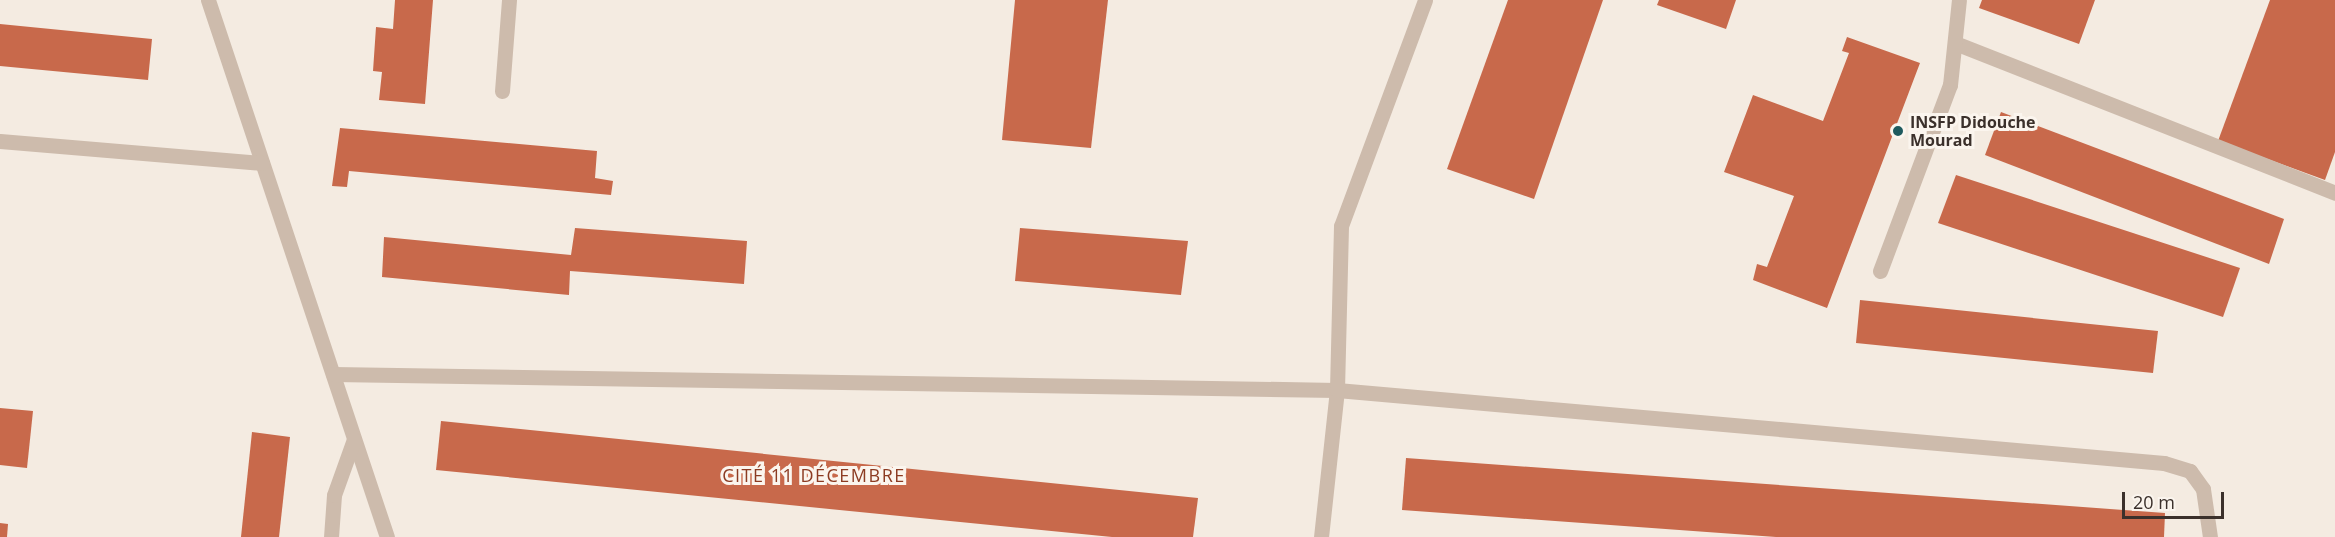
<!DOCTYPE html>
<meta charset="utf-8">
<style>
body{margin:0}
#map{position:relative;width:2335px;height:537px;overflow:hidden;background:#f4ebe1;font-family:"Open Sans",sans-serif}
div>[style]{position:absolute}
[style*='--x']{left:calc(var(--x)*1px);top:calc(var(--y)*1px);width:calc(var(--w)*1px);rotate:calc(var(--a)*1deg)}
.building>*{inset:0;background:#c8694b}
.minor>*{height:15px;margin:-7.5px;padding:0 7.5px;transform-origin:7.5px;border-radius:7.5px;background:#cdbbac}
.dots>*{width:16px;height:16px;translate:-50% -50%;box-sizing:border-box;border:3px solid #fbf5ee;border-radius:50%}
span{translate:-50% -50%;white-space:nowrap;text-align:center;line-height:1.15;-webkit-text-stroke:6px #fbf5ee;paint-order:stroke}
.poi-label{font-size:16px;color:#3b302b;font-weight:700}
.left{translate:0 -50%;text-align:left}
.neighbourhood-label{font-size:18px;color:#8c3b22;letter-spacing:1.5px}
.scale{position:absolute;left:2122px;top:492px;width:102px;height:27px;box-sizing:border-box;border:3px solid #3b302b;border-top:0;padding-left:8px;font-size:18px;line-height:21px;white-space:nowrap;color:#3b302b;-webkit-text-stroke:4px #fbf5ee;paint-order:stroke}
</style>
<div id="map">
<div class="building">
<div style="clip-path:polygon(395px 0,433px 0,425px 104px,379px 100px,382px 72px,373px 71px,376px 27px,393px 29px)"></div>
<div style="clip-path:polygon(1015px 0,1108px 0,1091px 148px,1002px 140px)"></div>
<div style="clip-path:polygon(1508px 0,1603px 0,1534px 199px,1447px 169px)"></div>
<div style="clip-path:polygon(1659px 0,1736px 0,1726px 29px,1657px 5px)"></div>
<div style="clip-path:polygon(1982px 0,2095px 0,2079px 44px,1979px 8px)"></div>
<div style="clip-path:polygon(2270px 0,2335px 0,2335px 152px,2325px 180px,2218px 141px)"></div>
<div style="clip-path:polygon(0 24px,152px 39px,148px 80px,0 66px)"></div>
<div style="clip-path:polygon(1847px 37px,1920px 63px,1827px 308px,1753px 280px,1757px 264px,1767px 267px,1794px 196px,1724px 172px,1753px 95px,1823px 121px,1849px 53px,1842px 51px)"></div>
<div style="clip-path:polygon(2001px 112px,2284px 219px,2269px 264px,1985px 155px)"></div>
<div style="clip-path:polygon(340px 128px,597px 151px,595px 178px,613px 181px,611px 195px,349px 171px,347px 187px,332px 186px)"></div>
<div style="clip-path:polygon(1956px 175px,2240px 268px,2223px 317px,1938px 223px)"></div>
<div style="clip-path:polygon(575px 228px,747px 241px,744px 284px,570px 271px,569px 295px,382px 277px,384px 237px,571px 255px)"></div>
<div style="clip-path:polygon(1020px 228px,1188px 241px,1181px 295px,1015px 281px)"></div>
<div style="clip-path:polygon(1860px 300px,2158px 331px,2153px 373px,1856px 343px)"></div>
<div style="clip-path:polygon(0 408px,33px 411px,27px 468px,0 465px)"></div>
<div style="clip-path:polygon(441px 421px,1198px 498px,1193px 537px,1112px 537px,436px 470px)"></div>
<div style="clip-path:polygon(252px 432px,290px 437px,279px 537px,241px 537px)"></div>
<div style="clip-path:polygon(1406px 458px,2165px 513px,2164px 537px,1776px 537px,1402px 510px)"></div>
<div style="clip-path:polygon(0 523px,8px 524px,7px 537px,0 537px)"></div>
</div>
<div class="minor">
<div style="--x:208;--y:0;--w:566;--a:71.57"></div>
<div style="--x:1955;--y:43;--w:409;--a:21.5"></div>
<div style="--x:502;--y:91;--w:91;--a:-85.6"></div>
<div style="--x:0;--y:141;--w:263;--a:4.8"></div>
<div style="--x:1880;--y:271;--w:199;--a:-69.4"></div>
<div style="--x:1950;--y:85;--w:85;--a:-84"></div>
<div style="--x:333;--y:374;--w:1004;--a:0.91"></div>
<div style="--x:1337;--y:390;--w:830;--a:5.04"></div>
<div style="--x:2164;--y:463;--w:27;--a:17"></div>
<div style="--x:2190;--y:471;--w:22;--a:54"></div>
<div style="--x:2203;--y:489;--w:49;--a:81.7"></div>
<div style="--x:331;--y:537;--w:42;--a:-85.9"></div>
<div style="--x:334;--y:495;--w:59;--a:-70.3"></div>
<div style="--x:1321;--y:537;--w:148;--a:-83.8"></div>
<div style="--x:1337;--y:390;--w:164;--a:-88.6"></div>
<div style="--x:1341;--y:226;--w:241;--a:-69.6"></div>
</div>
<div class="dots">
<div style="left:1898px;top:131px;background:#1f5a5e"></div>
</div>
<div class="poi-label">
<span class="left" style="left:1910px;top:131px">INSFP Didouche<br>Mourad</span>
</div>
<div class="neighbourhood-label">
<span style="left:814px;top:475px">CITÉ 11 DÉCEMBRE</span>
</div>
<div class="scale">20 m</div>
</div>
